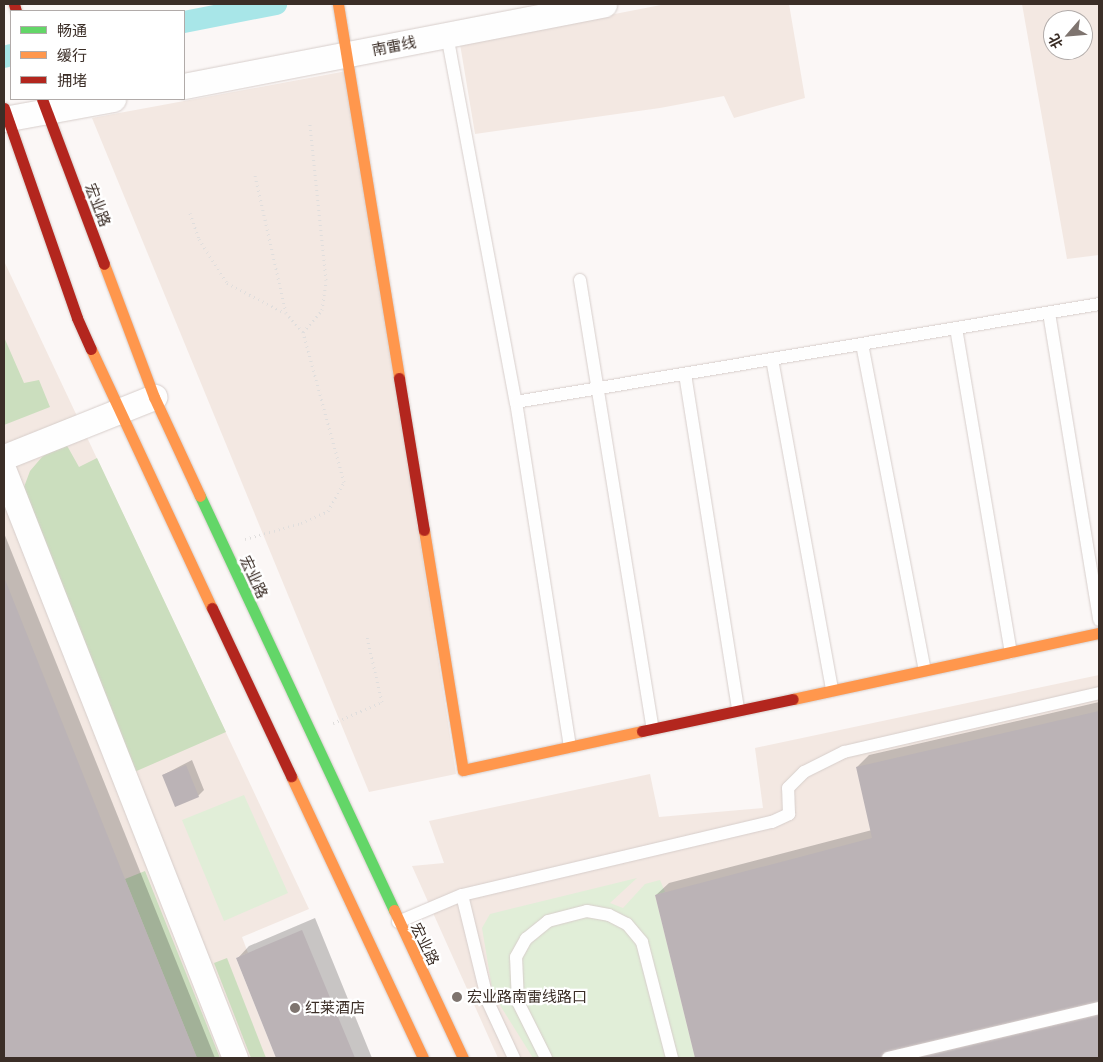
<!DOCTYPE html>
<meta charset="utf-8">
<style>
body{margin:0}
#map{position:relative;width:1103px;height:1062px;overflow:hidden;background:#fbf7f6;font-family:"Libre Baskerville","Noto Sans SC",serif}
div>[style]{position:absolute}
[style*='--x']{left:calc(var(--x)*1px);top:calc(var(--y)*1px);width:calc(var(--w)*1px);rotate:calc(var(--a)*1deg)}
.built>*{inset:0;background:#f3e8e2}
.green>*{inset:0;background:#e1eed8}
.forest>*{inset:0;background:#cbdebe}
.shadow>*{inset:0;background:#0003}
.canal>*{height:22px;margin:-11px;padding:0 11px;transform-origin:11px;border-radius:11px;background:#a8e6e8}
.building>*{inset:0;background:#bbb3b6}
.path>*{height:3px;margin-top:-1.5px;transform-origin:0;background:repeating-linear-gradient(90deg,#e0dedd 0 1px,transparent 0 5px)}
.roads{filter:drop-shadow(0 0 1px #d7cecb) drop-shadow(0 0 1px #d7cecb)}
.lane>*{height:12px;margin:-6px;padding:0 6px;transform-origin:6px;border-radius:6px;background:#fefefe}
.street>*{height:25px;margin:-12.5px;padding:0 12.5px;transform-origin:12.5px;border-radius:12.5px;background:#fefefe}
.fast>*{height:11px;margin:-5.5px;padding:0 5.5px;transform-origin:5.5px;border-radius:5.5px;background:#63d668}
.slow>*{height:11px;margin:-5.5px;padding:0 5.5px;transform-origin:5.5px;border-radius:5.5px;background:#ff974d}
.jam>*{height:11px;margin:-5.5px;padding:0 5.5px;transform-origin:5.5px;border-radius:5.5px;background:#b3261e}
.dots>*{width:14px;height:14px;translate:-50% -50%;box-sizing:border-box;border:2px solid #fff;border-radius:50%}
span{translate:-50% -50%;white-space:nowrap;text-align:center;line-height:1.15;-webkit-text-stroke:4.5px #fff;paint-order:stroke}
.street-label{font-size:15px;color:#3b2e27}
.poi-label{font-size:15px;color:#3b2e27}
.left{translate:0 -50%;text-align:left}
.frame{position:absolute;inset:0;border:5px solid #3b2e27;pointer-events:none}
.legend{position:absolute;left:10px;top:10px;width:175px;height:90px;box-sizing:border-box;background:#fff;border:1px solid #b1aba9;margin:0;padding:6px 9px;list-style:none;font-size:15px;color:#3b2e27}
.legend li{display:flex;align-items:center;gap:10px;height:25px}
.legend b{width:25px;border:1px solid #b1aba9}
.north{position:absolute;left:1043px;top:10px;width:50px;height:50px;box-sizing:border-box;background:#fff;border:1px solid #b1aba9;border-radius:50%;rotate:243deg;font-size:14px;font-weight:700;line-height:20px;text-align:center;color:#3b2e27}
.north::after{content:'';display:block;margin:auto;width:18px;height:22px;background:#7e746f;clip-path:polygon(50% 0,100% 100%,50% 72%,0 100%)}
</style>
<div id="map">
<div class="built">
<div style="clip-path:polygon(666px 4px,789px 4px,805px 98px,734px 118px,724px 96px,660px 108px,475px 134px,460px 44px)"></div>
<div style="clip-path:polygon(evenodd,1022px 4px,1099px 4px,1099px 255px,1067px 259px,1022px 4px,1053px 20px,1083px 20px,1083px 50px,1053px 50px,1053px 20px)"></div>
<div style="clip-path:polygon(347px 71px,456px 774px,369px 792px,92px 118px)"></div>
<div style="clip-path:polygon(4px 261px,309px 909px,242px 937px,248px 953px,236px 958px,276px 1058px,4px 1058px)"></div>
<div style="clip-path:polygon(1099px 675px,1099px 1058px,498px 1058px,412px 866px,444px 863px,429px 821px,650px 774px,659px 817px,763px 808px,755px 748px)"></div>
</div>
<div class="green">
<div style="clip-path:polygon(244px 795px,288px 893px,224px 921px,182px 820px)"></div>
<div style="clip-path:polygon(637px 878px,610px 903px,623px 908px,645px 884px,660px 880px,665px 892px,655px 895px,695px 1058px,533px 1058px,493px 994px,482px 928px,490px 914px)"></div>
</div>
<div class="forest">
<div style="clip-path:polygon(4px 337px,24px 383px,39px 380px,50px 407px,4px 425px)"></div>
<div style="clip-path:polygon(65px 442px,79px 467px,97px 458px,226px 732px,132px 773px,24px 487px,30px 471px,42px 457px)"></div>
<div style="clip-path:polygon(145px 871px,220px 1058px,197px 1058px,125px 879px)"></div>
<div style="clip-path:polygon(227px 958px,266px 1058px,251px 1058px,214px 963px)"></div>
</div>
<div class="shadow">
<div style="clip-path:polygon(4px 533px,215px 1058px,4px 1058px)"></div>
<div style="clip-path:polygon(1099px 702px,1099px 1058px,696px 1058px,656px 895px,669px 883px,872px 830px,857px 767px,869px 755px)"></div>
<div style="clip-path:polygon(192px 760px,204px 790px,198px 796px,163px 775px)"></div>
<div style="clip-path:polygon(315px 918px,372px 1058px,277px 1058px,237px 959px,249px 946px)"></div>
</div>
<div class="canal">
<div style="--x:184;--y:22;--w:94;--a:-11.1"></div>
<div style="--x:4;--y:57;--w:7;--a:-16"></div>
</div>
<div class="building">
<div style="clip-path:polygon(4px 577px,125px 879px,197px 1058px,4px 1058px)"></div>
<div style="clip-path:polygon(1099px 711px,1099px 1058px,695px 1058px,655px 895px,872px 838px,856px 767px)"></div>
<div style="clip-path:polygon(186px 765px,199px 797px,175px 807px,162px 775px)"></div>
<div style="clip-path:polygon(302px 930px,355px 1058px,276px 1058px,236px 958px)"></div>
</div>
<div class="path">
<div style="--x:190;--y:213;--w:28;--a:71"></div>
<div style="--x:199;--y:239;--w:52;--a:57.5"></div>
<div style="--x:227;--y:283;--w:65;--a:27.3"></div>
<div style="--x:303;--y:332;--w:29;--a:-49"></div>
<div style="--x:322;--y:310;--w:30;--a:-82"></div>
<div style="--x:326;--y:280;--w:157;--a:-95.9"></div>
<div style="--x:245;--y:539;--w:58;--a:-15.9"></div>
<div style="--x:301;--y:523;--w:30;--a:-24"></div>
<div style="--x:328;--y:511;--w:33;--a:-61"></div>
<div style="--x:344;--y:482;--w:156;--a:-105.3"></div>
<div style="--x:303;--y:332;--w:25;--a:-132"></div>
<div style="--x:286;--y:313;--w:141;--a:-102.7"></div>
<div style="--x:333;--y:723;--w:53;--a:-23.2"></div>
<div style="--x:382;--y:702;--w:67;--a:-103"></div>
</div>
<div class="roads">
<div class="lane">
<div style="--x:447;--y:35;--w:373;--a:79.4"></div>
<div style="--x:516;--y:402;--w:349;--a:81.1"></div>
<div style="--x:580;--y:280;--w:455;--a:80.8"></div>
<div style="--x:1049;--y:313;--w:311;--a:80.7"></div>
<div style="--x:956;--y:328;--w:329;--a:80.4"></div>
<div style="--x:862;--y:344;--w:332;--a:79.1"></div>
<div style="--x:772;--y:359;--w:336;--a:79.7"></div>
<div style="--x:685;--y:374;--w:340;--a:81"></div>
<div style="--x:516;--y:402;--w:591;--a:-9.54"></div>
<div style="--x:462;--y:895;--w:110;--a:76.3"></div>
<div style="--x:488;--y:1002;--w:62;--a:65.1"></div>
<div style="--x:398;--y:922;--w:69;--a:-22.9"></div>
<div style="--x:462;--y:895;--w:318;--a:-13.3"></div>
<div style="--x:772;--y:822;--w:19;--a:-25"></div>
<div style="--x:789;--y:814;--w:26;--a:-92"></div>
<div style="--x:788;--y:788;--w:23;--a:-45"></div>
<div style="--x:804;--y:772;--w:45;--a:-26.6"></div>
<div style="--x:844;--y:752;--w:262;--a:-13"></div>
<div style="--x:546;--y:1058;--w:63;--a:-116.6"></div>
<div style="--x:518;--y:1002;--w:45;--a:-92.5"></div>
<div style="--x:516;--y:957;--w:21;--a:-61"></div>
<div style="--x:526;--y:939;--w:28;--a:-39"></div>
<div style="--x:548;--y:921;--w:40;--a:-14.4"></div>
<div style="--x:587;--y:911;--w:22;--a:10"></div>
<div style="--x:609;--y:915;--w:20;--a:27"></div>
<div style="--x:627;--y:924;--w:23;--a:50"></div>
<div style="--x:642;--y:942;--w:120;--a:75.5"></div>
<div style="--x:888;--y:1058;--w:217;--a:-13.3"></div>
</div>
<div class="street">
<div style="--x:184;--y:86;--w:428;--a:-11"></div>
<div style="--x:4;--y:119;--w:111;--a:-10.4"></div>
<div style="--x:4;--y:457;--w:162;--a:-21.8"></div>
<div style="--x:4;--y:471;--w:631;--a:68.52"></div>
</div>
<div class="fast">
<div style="--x:200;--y:496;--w:457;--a:64.9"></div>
</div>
<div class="slow">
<div style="--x:338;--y:4;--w:379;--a:80.7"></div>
<div style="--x:104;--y:264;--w:142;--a:69.4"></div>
<div style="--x:154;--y:397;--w:109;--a:65.1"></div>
<div style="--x:91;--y:349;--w:286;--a:65"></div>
<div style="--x:424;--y:530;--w:243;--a:80.8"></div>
<div style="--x:463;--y:770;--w:183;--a:-12.3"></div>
<div style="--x:793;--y:699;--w:313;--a:-12.2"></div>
<div style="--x:291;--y:776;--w:311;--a:64.9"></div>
<div style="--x:394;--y:910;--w:163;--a:65"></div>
</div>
<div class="jam">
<div style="--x:14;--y:4;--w:7;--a:74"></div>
<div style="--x:42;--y:99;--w:176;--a:69.4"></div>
<div style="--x:4;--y:108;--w:222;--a:70.8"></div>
<div style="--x:77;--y:318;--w:34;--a:66"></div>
<div style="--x:399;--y:378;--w:154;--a:80.7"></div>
<div style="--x:212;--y:608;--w:186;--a:64.8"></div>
<div style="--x:642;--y:731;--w:154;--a:-12"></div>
</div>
</div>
<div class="dots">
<div style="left:457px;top:997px;background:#7e746f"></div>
<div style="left:295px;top:1008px;background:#7e746f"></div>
</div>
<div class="street-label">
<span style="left:394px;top:46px;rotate:-11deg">南雷线</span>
<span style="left:98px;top:205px;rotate:69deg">宏业路</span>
<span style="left:254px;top:577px;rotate:65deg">宏业路</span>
<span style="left:425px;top:944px;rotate:64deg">宏业路</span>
</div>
<div class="poi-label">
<span class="left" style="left:467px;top:997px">宏业路南雷线路口</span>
<span class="left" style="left:305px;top:1008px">红莱酒店</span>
</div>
<div class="frame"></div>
<ul class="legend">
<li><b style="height:6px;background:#63d668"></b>畅通</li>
<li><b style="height:6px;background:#ff974d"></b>缓行</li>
<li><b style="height:6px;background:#b3261e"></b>拥堵</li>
</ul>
<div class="north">北</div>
</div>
